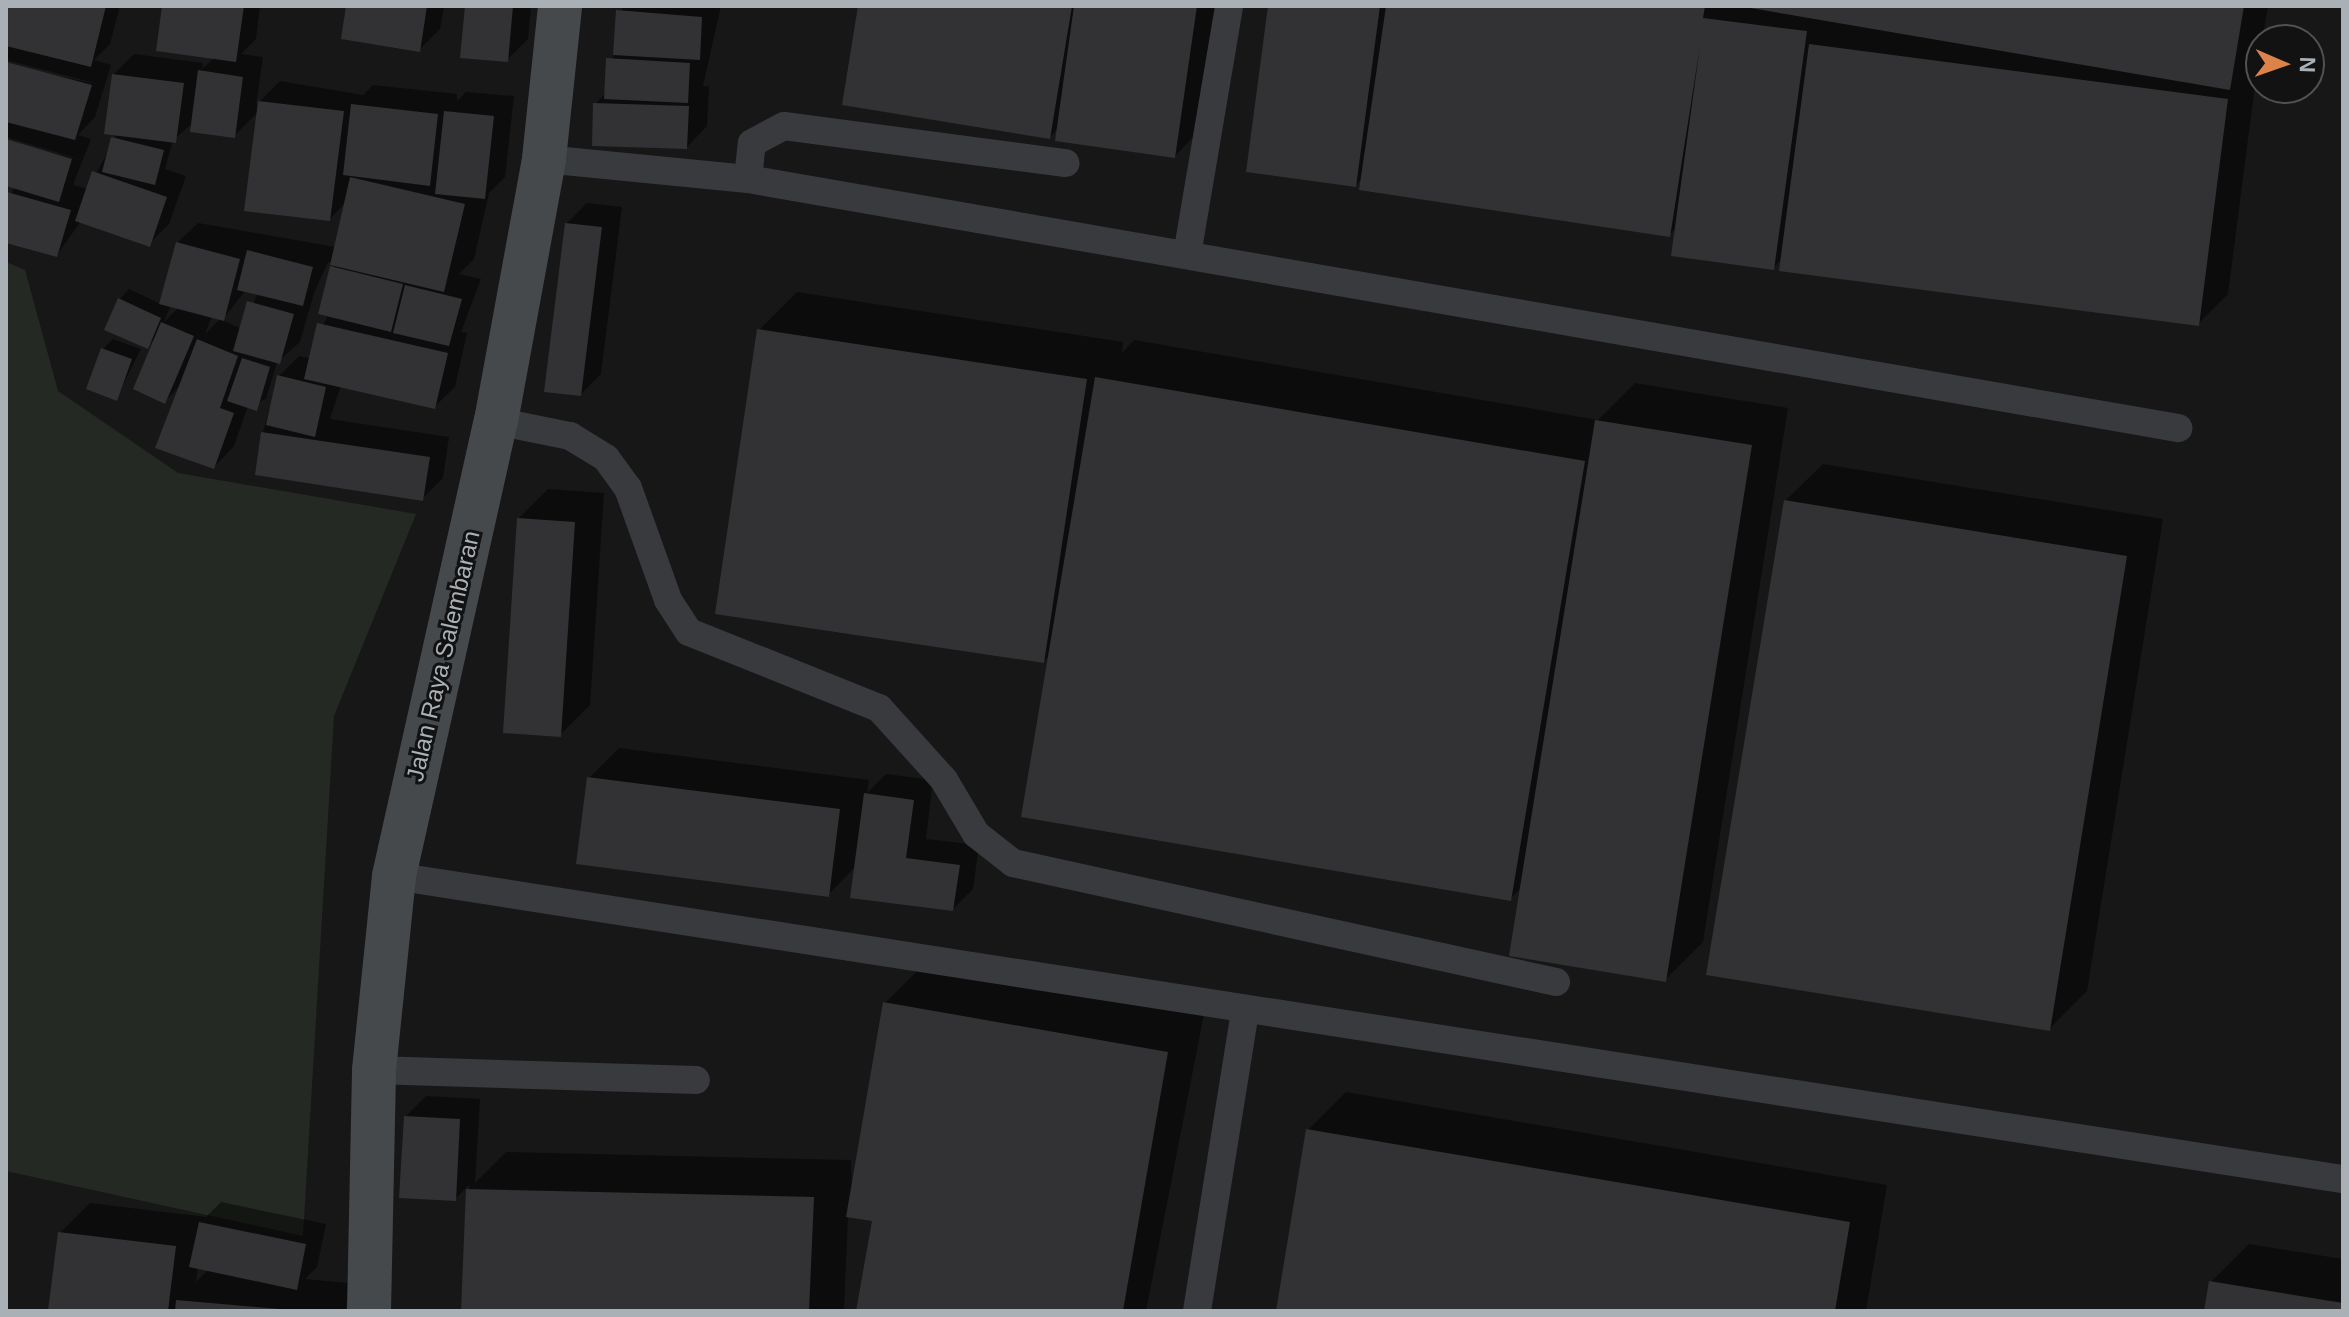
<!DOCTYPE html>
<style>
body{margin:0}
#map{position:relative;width:2349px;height:1317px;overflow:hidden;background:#171718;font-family:Helvetica,sans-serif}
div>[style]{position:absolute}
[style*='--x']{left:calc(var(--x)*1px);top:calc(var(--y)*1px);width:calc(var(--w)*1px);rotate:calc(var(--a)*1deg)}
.green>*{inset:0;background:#242a23}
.shadow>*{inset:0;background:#0007}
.building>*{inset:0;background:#323234}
.lane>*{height:28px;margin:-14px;padding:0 14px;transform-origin:14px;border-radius:14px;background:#383a3d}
.secondary>*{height:44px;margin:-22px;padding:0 22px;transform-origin:22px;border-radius:22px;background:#46494c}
span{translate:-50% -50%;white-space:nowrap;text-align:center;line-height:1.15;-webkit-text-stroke:6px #121213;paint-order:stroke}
.street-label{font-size:24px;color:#aab1b6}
.frame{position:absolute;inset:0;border:8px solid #aab1b6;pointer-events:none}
.north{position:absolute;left:2245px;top:24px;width:80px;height:80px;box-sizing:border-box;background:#121213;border:2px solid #4f5254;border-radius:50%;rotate:92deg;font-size:22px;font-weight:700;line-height:32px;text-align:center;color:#aab1b6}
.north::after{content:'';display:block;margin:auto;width:28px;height:36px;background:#dc834b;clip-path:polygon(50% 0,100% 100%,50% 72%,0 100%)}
</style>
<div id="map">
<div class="green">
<div style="clip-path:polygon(6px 262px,25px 270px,58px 391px,178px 473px,416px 514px,334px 716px,303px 1236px,6px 1171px)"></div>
</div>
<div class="shadow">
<div style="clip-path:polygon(evenodd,6px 6px,120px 6px,110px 44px,94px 60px,111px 65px,95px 117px,78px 135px,91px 139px,73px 185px,88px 189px,117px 134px,113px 75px,134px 54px,203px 63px,202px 69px,215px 57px,164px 6px,260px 6px,256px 39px,241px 54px,263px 57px,256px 105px,280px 81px,363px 95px,373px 85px,457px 94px,457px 101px,466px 92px,514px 96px,505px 177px,489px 193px,474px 259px,459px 274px,481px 279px,461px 332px,467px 333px,455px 387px,434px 407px,341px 385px,330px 419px,449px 437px,443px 478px,422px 499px,263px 432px,279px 376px,299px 356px,310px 358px,328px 314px,335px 264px,328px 262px,314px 293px,300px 342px,277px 362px,266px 399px,248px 406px,234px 446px,214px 467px,182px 384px,165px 401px,157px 337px,147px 346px,120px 299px,129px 289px,161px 304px,177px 243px,198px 223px,336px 247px,346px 202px,330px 219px,258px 112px,234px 136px,193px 123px,173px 140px,165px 169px,186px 176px,169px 224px,149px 244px,81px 221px,57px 255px,6px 241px,6px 203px,15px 187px,6px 184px,6px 142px,82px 160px,6px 137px,6px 65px,102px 85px,6px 60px,6px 6px,246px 290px,258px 293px,242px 329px,222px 320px,246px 290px,6px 6px,171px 305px,179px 307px,164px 322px,171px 305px,6px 6px,212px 316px,221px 318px,205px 334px,212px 316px)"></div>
<div style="clip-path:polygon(348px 6px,444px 6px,440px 29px,420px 49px)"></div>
<div style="clip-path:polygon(467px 6px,531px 6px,528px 39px,507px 60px)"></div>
<div style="clip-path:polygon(623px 6px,721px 6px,703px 86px,709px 86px,707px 126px,687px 147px,595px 104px,606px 93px)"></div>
<div style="clip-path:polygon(860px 6px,1221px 6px,1204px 126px,1175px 156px,1059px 127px,1050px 137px)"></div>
<div style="clip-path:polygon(1270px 6px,2268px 6px,2259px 58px,2249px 68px,2257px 70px,2228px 294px,2198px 324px,1783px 258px,1774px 267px,1677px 227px,1669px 235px,1363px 178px,1355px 185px)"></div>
<div style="clip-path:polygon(587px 203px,622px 207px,601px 374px,581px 394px,567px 223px)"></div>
<div style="clip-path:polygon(797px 292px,1123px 342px,1122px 353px,1134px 340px,1598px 420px,1635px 383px,1788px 408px,1703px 942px,1665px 980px,1522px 887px,1510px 899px,1050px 655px,1044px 661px,759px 330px)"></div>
<div style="clip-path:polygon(113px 339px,141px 349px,116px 399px,103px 349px)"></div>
<div style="clip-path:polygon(1823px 464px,2163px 519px,2087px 991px,2049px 1029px,1785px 501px)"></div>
<div style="clip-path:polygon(548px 489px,604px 493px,590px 705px,560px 735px,518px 519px)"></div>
<div style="clip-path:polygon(619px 748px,869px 780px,867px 793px,886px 774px,933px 780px,926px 839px,979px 845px,973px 889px,953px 909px,856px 866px,828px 895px,589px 778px)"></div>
<div style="clip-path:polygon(923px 965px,1204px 1014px,1146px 1311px,858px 1311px,874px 1220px,848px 1215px,844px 1311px,464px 1311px,469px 1185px,455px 1199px,406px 1116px,426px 1096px,480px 1099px,475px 1183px,506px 1152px,851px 1160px,852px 1195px,885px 1003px)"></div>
<div style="clip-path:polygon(1346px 1092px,1887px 1185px,1866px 1311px,1278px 1311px,1308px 1130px)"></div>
<div style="clip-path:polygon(evenodd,221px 1202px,326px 1224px,317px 1267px,305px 1279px,348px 1283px,346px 1311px,50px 1311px,60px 1233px,90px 1203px,206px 1217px,221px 1202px,198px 1267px,209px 1269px,196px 1282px,198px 1267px)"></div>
<div style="clip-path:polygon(2249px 1244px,2343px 1259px,2343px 1311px,2206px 1311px,2211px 1282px)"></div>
</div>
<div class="building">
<div style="clip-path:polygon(6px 6px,106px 6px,91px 67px,6px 46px)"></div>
<div style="clip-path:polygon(162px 6px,244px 6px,236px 62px,156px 51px)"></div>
<div style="clip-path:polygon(346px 6px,427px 6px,420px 52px,341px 39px)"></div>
<div style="clip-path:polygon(465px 6px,513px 6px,508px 62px,460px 58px)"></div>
<div style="clip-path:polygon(858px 6px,1072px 6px,1050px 139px,842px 105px)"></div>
<div style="clip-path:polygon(1074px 6px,1197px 6px,1175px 158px,1055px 141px)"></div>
<div style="clip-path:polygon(1268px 6px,1380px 6px,1356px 187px,1246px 172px)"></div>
<div style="clip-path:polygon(1386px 6px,1705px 6px,1703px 18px,1807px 31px,1774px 270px,1671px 256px,1700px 46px,1670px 237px,1359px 190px)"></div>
<div style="clip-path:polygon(1739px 6px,2244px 6px,2230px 90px)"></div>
<div style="clip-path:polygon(616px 10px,702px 17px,700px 60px,613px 55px)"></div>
<div style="clip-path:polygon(1809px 44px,2228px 99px,2199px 326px,1779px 271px)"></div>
<div style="clip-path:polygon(606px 58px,690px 63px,688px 103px,604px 99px)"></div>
<div style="clip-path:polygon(6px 62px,92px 85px,75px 140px,6px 122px)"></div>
<div style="clip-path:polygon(198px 70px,243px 77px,235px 138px,190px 132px)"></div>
<div style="clip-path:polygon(112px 74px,184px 83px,176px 143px,104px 134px)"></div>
<div style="clip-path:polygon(258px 101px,344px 111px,330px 221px,244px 211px)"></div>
<div style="clip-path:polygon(593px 103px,689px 106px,687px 149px,592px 146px)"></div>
<div style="clip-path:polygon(351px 104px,438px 114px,430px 186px,343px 175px)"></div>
<div style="clip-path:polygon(444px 111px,494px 116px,485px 199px,435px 194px)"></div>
<div style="clip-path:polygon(111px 137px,164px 150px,155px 185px,102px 172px)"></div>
<div style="clip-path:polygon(6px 139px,72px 159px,59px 202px,6px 186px)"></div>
<div style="clip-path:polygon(92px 171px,167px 197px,150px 247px,75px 221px)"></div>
<div style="clip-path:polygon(350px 177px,465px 204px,444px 292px,330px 265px)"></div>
<div style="clip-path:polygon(7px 192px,71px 210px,57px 257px,6px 243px)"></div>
<div style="clip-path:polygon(565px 223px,602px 227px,581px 396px,544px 392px)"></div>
<div style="clip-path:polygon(176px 242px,240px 259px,224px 321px,159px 304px)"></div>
<div style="clip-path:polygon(247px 250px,313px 267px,303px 306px,237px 290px)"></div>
<div style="clip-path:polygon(330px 266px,403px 284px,391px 332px,318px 314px)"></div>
<div style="clip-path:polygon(405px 285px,462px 299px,449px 346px,393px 333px)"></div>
<div style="clip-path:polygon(118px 298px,161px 318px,148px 349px,104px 330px)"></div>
<div style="clip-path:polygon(247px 301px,294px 314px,280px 364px,233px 351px)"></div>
<div style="clip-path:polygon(161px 322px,194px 336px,165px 404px,133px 389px)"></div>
<div style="clip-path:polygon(317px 323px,448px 353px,435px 409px,304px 379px)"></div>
<div style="clip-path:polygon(757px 329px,1087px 379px,1044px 663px,715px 614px)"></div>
<div style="clip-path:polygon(197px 339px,238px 356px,220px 408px,234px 413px,214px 469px,155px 448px)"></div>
<div style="clip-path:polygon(101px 348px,132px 359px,117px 401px,86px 389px)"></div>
<div style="clip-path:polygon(242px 358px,270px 367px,257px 411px,227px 401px)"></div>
<div style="clip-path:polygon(277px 375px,326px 387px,315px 437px,266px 425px)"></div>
<div style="clip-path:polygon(1095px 377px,1585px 461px,1511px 901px,1021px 817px)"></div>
<div style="clip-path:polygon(1595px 420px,1752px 445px,1666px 982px,1509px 956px)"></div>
<div style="clip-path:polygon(261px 432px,430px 457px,423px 501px,255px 475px)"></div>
<div style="clip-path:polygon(1784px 500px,2127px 556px,2050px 1031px,1706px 975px)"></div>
<div style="clip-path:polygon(517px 518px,575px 522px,561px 737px,503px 733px)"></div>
<div style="clip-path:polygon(587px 777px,840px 809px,829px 897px,576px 864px)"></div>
<div style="clip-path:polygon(864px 793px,914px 800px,906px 858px,960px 865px,953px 911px,850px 898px)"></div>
<div style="clip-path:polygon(883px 1002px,1168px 1052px,1123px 1311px,856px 1311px,872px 1221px,846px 1217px)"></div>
<div style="clip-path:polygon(404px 1116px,460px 1119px,456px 1201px,399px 1198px)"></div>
<div style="clip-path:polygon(1306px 1129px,1850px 1222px,1835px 1311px,1276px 1311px)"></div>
<div style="clip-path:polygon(466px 1189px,814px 1197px,809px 1311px,461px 1311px)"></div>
<div style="clip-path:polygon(199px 1222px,306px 1244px,297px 1290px,189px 1267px)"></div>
<div style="clip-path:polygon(58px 1232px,176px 1246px,168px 1311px,48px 1311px)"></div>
<div style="clip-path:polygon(2209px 1281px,2343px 1303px,2343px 1311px,2204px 1311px)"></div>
<div style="clip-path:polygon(176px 1300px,279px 1309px,278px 1311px,175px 1311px)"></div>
</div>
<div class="lane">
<div style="--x:544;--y:159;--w:205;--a:5.6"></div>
<div style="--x:748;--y:179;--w:1452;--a:9.88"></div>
<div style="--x:748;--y:179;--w:36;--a:-84"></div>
<div style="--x:752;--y:143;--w:36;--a:-28"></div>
<div style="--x:784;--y:126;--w:284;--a:7.5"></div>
<div style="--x:1187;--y:255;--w:253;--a:-80.4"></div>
<div style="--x:496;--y:421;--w:76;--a:11.5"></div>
<div style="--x:570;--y:436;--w:42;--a:31.4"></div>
<div style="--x:606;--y:458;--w:37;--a:54"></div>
<div style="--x:628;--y:488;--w:119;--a:70.3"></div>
<div style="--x:668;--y:600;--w:38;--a:57"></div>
<div style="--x:689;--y:632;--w:205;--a:21.8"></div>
<div style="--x:879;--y:708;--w:97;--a:47.9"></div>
<div style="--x:944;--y:780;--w:63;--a:59.3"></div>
<div style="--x:976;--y:834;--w:47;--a:38.1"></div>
<div style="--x:1013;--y:863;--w:556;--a:12.36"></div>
<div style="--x:394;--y:876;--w:1972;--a:8.84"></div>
<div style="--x:374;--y:1070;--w:322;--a:1.8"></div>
<div style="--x:1197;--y:1311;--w:305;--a:-80.9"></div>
</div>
<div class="secondary">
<div style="--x:369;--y:1311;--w:241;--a:-88.8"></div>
<div style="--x:374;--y:1070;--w:195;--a:-84.1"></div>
<div style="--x:394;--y:876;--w:466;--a:-77.4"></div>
<div style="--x:496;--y:421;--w:266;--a:-79.6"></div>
<div style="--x:544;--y:159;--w:154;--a:-84"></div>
</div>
<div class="street-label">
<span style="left:443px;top:656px;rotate:-77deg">Jalan Raya Salembaran</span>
</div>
<div class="frame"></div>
<div class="north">N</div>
</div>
